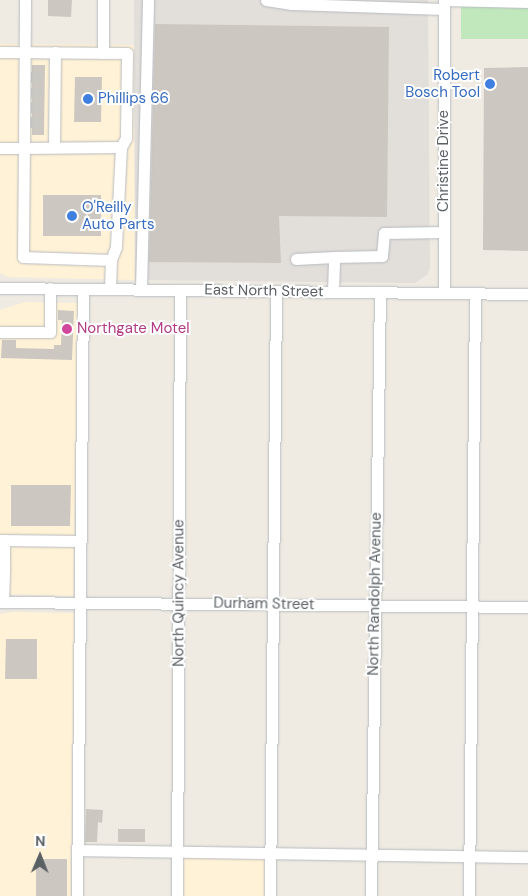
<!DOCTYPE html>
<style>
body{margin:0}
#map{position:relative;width:528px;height:896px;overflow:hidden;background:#efebe2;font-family:"DM Sans",sans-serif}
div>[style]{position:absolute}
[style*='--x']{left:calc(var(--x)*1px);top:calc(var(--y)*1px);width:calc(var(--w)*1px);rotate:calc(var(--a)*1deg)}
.commercial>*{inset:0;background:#fff2d6}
.industrial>*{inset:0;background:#e2deda}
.green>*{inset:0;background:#c0e8bc}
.building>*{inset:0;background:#ccc7c1}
.minor-tunnel>*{height:11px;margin-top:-5.5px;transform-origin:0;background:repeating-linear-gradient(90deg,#cac8c2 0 11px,transparent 0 16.5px)}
.roads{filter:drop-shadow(0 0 1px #b7bbc0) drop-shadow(0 0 1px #b7bbc0)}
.minor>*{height:11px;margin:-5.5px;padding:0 5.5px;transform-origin:5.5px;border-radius:5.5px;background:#fff}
.dots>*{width:14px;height:14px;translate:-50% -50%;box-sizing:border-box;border:2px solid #fff;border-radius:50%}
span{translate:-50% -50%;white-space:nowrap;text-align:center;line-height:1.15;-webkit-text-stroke:4px #fff;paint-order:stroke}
.shop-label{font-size:15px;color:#366cbe}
.right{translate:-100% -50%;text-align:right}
.left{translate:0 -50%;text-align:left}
.street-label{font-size:15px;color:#5a6064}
.hotel-label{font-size:15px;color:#b23c85}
.north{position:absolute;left:15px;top:831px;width:50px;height:50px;-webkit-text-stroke:4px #fff;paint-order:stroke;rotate:1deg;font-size:14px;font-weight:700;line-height:20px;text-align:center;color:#5a6064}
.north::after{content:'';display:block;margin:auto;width:18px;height:22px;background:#5a6064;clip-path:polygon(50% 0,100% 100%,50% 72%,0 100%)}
</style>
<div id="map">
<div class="commercial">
<div style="clip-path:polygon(0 44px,134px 45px,135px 280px,9px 277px,0 273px)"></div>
<div style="clip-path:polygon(25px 302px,78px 303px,73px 596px,0 594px,0 310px)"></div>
<div style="clip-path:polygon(13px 612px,74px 613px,71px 896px,0 896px,0 614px)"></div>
<div style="clip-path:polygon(182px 855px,268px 857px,267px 896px,181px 896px)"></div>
</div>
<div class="industrial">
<div style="clip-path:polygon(134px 0,428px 0,430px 268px,427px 275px,415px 283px,405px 283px,135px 280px)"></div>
</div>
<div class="green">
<div style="clip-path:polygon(461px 0,528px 0,528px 39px,461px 39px)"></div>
</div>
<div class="building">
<div style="clip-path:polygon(48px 0,72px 0,71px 17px,48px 16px)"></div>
<div style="clip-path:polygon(155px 24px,389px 27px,387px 217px,279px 216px,281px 263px,149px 262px)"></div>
<div style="clip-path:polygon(32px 65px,45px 65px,44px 135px,32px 135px)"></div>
<div style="clip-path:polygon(528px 67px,528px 251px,483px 250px,484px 68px)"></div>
<div style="clip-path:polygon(75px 77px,102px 77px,101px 122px,74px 122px)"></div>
<div style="clip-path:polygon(43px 195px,101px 195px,101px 236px,43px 236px)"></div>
<div style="clip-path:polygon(58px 310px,74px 311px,72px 360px,1px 358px,2px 340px,16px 340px,16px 348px,54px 349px,54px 345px,61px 345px,62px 320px,58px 320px)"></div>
<div style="clip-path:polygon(11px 485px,71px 485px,70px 526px,11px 526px)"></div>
<div style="clip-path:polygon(6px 639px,37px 639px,37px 679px,5px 679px)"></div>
<div style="clip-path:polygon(86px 809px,103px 810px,102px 823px,98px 822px,97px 842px,85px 842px)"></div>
<div style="clip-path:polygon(118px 829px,145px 829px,145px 842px,118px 842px)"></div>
<div style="clip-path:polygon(36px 859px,67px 859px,67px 896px,36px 896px)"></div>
</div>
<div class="minor-tunnel">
<div style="--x:31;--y:77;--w:14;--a:0"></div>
<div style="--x:31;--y:93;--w:14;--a:-4"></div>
<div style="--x:31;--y:107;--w:14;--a:0"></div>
<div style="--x:30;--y:122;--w:15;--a:0"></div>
</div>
<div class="roads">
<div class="minor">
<div style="--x:103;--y:0;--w:53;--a:90"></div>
<div style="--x:266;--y:0;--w:26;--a:9"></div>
<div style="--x:292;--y:0;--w:4;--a:90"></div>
<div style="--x:292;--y:4;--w:152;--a:1.9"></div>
<div style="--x:444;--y:0;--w:84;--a:1.4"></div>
<div style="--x:0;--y:52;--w:127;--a:0.5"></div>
<div style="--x:127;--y:53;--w:85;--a:90.7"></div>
<div style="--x:126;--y:138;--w:10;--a:119"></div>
<div style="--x:121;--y:147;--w:100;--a:92.9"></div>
<div style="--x:116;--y:247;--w:14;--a:111"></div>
<div style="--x:54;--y:147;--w:95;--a:-89.4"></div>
<div style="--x:0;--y:148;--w:24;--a:0"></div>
<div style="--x:24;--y:148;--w:148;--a:-89.6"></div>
<div style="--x:296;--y:259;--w:38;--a:-3"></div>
<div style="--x:0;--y:288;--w:528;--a:0.65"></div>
<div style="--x:110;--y:289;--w:29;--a:-88"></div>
<div style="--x:111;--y:260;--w:88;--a:-178"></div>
<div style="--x:23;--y:257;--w:109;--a:-89.5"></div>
<div style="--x:24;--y:148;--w:97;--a:-0.6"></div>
<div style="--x:141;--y:289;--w:289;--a:-88.6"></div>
<div style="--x:333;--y:291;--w:34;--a:-88"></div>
<div style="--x:334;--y:257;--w:48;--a:-1.2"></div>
<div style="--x:382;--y:256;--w:23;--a:-85"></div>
<div style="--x:384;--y:233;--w:60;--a:-1"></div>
<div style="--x:444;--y:293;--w:293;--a:-90"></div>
<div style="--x:0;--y:332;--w:50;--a:0"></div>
<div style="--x:50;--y:332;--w:44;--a:-90"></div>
<div style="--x:0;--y:540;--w:80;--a:0.7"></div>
<div style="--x:0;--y:568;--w:4;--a:0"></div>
<div style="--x:4;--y:568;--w:28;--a:-90"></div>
<div style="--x:0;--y:602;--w:528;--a:0.54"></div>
<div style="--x:3;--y:602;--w:34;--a:-88"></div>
<div style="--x:77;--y:850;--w:451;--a:0.9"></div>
<div style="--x:77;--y:896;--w:607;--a:-89.43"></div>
<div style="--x:177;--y:896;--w:606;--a:-89.72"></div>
<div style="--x:270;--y:896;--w:605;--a:-89.43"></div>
<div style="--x:371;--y:896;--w:604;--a:-89.15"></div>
<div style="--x:469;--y:896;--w:603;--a:-89.43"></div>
</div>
</div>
<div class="dots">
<div style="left:490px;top:84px;background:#3f7fe0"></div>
<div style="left:88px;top:99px;background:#3f7fe0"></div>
<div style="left:72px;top:216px;background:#3f7fe0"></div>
<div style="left:67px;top:329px;background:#d1479c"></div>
</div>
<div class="shop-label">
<span class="right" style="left:480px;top:84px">Robert<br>Bosch Tool</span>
<span class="left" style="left:98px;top:99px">Phillips 66</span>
<span class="left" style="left:82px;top:216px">O'Reilly<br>Auto Parts</span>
</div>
<div class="street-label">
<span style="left:444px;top:161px;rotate:-90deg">Christine Drive</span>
<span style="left:264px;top:291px;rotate:1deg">East North Street</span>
<span style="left:179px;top:593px;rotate:-90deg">North Quincy Avenue</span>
<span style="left:375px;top:594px;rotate:-89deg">North Randolph Avenue</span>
<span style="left:264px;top:604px;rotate:1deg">Durham Street</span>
</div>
<div class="hotel-label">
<span class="left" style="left:77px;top:329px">Northgate Motel</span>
</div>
<div class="north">N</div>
</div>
